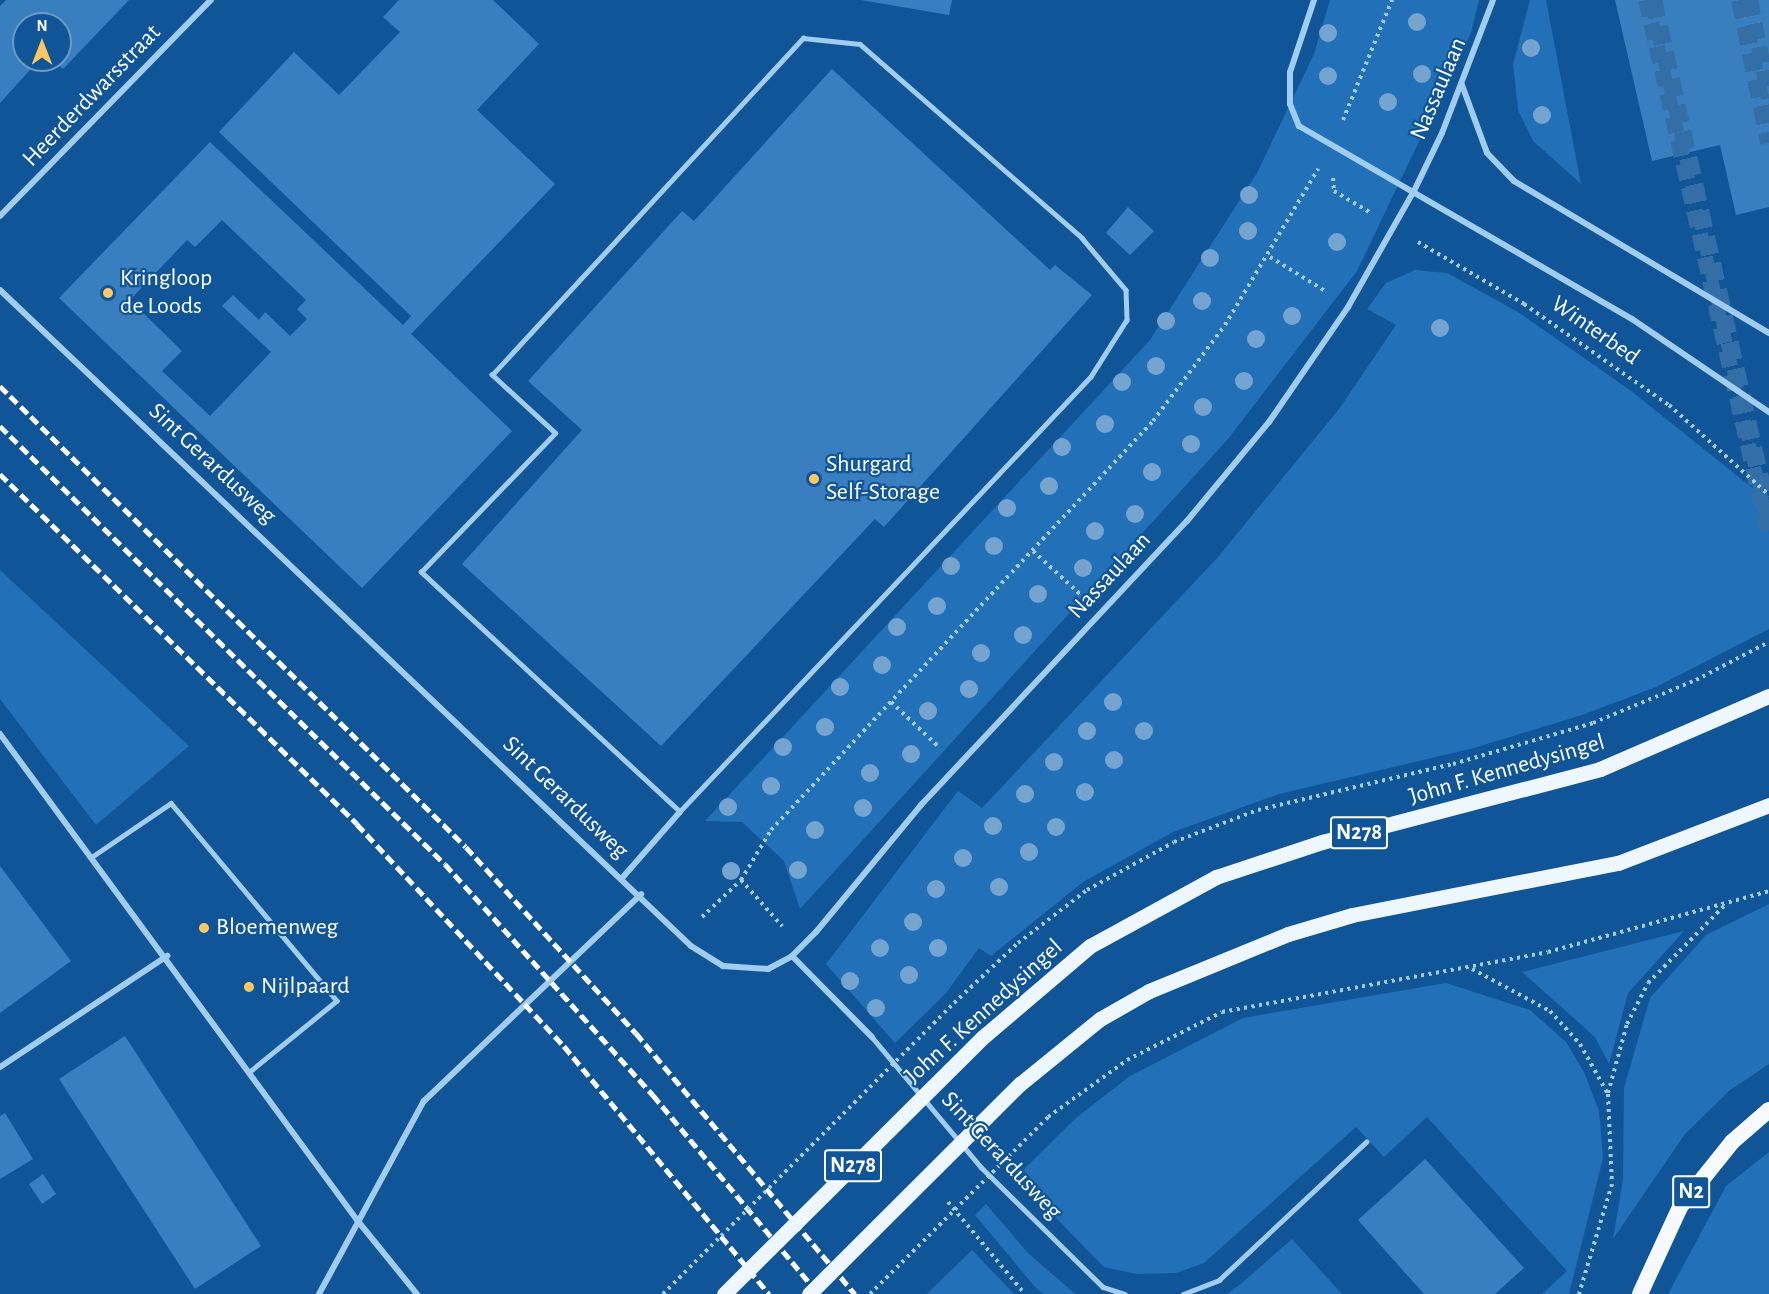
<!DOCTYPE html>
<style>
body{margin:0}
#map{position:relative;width:1769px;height:1294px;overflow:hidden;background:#105598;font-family:"Alegreya Sans",sans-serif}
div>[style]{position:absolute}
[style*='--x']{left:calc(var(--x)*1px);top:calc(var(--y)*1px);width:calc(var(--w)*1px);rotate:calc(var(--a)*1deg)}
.green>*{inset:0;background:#2270b7}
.building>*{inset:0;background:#397fc0}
.trunk-tunnel>*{height:16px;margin-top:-8px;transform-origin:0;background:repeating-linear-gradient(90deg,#346ea7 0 16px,transparent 0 24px)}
.motorway-tunnel>*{height:18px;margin-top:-9px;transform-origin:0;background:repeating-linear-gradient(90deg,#346ea7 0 18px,transparent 0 27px)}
.path>*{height:4px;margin-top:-2px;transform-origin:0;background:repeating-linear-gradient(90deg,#a1ccf4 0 3px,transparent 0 7.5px)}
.service>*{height:4.5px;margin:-2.25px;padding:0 2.25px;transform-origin:2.25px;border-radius:2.25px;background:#a1ccf4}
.minor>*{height:6px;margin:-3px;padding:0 3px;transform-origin:3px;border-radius:3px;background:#a1ccf4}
.primary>*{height:15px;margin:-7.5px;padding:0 7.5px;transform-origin:7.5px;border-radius:7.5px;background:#eef6ff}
.trunk>*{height:16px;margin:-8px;padding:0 8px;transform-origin:8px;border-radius:8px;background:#f6faff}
.rail>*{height:4.5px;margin-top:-2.25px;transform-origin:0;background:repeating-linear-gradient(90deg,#fff 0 10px,transparent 0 14.5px)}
.path-bridge>*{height:4px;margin-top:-2px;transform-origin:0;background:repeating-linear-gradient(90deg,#a1ccf4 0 3px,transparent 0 7.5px)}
.primary-bridge>*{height:15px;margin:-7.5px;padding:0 7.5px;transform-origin:7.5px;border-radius:7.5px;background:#eef6ff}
.trees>*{width:18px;height:18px;margin:-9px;border-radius:50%;background:#76a4d0}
.dots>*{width:16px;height:16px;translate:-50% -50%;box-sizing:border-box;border:3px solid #105598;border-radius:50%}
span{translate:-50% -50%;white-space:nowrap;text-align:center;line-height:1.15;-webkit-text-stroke:4.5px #105598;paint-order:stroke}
.shield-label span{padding:2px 4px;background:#105598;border:2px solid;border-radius:4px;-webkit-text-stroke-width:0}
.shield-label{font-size:22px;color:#fff;font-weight:700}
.street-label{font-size:24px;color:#fff}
.poi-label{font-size:24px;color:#fff}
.left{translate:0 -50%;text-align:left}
.north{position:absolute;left:12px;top:12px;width:60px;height:60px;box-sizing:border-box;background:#105598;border:2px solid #7099c1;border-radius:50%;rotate:0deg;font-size:16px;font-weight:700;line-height:24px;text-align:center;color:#fff}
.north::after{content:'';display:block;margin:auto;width:21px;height:27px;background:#ffc764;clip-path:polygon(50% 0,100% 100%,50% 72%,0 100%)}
</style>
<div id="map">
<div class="green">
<div style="clip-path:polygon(1330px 0,1479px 0,1471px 33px,1357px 271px,1228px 439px,800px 909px,784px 861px,742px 822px,705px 821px,1150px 340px,1257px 173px,1314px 54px)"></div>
<div style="clip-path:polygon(1530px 0,1546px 0,1581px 184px,1533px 141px,1518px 110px,1513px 64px)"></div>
<div style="clip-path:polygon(1415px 270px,1447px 273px,1518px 312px,1630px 390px,1755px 490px,1769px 509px,1769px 629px,1656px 687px,1582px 715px,1474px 748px,1279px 794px,1173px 832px,1083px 882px,991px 956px,979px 948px,946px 993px,895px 1043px,826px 964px,958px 791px,982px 808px,1218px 557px,1339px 409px,1396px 325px,1367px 309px,1386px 283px)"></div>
<div style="clip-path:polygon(0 570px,189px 746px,96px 825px,0 699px)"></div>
<div style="clip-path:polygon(1769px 904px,1769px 1064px,1729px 1091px,1685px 1134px,1613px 1239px,1623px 1179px,1624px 1088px,1650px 998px,1706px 935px)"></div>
<div style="clip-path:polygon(1684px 931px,1628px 993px,1609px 1064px,1595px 1037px,1522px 972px)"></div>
<div style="clip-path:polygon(1446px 983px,1530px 1010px,1566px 1042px,1584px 1072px,1599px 1111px,1603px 1158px,1569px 1294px,1542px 1294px,1567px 1271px,1427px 1117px,1384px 1157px,1356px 1127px,1204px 1263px,1176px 1273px,1136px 1274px,1104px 1267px,1016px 1177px,1076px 1118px,1130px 1076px,1243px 1018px)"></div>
<div style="clip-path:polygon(1769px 1152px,1769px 1294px,1668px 1294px,1726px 1186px)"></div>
<div style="clip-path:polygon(986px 1204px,1028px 1253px,1075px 1294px,1043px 1294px,1035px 1287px,975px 1215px)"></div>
<div style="clip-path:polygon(1292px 1239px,1342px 1294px,1227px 1294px,1242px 1283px)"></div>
<div style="clip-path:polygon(972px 1250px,1014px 1294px,927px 1294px)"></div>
</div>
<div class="building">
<div style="clip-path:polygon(6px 0,129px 0,63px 69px,53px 60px,60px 60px,60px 24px,24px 24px,24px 60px,39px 60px,0 103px,0 6px)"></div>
<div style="clip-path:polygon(evenodd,399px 0,493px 0,539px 44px,477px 110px,555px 184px,411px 334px,512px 431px,362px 588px,59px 298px,210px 142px,403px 325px,411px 316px,219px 132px,294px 52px,339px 95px,400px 32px,383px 17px,399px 0,222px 220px,306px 300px,297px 309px,307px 319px,290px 336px,265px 312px,259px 320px,233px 295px,222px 306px,271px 352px,210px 416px,162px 371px,182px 351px,130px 300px,187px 240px,195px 247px,222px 220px)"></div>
<div style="clip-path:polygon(861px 0,952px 0,949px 15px)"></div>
<div style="clip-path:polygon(1615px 0,1769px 0,1769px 207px,1736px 215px,1720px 145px,1652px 161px)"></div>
<div style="clip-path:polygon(832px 69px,1050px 270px,1055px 265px,1092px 295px,884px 527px,875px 519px,661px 746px,462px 564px,582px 430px,528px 381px,682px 211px,694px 221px)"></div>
<div style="clip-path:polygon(1128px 207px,1154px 231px,1130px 255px,1106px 233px)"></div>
<div style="clip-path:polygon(0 866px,71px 961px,0 1013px)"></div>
<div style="clip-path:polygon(125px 1036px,261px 1246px,195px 1289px,59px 1079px)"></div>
<div style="clip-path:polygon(5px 1113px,33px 1159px,0 1179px,0 1116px)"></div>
<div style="clip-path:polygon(1425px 1159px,1524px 1268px,1495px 1294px,1424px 1294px,1358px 1220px)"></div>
<div style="clip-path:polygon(43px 1174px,56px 1194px,42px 1204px,29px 1184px)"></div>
</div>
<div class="trunk-tunnel">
<div style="--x:1646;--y:0;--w:551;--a:77.1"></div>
<div style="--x:1750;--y:0;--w:100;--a:79"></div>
</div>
<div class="motorway-tunnel">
<div style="--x:1653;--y:0;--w:531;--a:77.38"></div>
<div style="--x:1740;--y:0;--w:146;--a:78.5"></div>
</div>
<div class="path">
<div style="--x:1343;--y:120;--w:130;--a:-67.8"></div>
<div style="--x:1333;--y:178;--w:13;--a:86"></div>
<div style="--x:1334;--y:191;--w:43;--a:30.7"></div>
<div style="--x:1418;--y:242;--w:123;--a:30.3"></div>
<div style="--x:1524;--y:304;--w:177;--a:34.9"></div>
<div style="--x:1669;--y:405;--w:135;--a:42"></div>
<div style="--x:1270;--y:257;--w:65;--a:31.7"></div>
<div style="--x:1033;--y:551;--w:65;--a:42.5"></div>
<div style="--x:891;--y:702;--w:66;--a:43.2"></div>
<div style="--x:741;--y:880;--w:62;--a:48.3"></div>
<div style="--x:702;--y:917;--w:54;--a:-43.5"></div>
<div style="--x:741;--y:880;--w:58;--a:-59"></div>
<div style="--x:771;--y:830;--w:560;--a:-46.95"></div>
<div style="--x:1153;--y:421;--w:120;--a:-53.1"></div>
<div style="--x:1225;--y:325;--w:182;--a:-59.2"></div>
<div style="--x:1472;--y:969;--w:89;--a:28.3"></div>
<div style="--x:1550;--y:1011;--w:45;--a:47.7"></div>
<div style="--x:1580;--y:1044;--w:57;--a:60.8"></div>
<div style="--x:1608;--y:1094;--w:90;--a:87.5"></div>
<div style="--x:1612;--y:1184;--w:115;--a:106.7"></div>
<div style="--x:954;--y:1003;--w:88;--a:-43.2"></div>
<div style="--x:1018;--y:943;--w:87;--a:-37.5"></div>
<div style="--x:1087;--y:890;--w:99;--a:-28.9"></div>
<div style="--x:1174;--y:842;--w:90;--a:-20.9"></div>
<div style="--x:1258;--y:810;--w:200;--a:-13.3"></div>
<div style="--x:1453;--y:764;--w:146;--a:-16.3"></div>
<div style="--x:1593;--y:723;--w:112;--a:-22.7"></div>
<div style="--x:1696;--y:680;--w:82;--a:-27.5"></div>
<div style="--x:1608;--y:1093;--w:72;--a:-74.6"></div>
<div style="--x:1627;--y:1024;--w:46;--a:-62.9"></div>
<div style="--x:1648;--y:983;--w:108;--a:-45.4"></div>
<div style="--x:1048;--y:1117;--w:97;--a:-35.8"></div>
<div style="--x:1127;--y:1060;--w:106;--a:-26.8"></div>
<div style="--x:1222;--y:1012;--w:331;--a:-10.4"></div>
<div style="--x:1548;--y:952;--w:229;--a:-15.4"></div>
<div style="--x:948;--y:1202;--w:120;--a:50.1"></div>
</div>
<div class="service">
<div style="--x:803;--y:38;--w:57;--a:6"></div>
<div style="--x:860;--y:44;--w:295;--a:41.1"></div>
<div style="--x:1082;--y:238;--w:68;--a:49.8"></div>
<div style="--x:1126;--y:290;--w:30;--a:88"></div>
<div style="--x:1127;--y:320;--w:67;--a:122.3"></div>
<div style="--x:1091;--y:377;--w:598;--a:133.38"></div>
<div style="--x:680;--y:812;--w:353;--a:-137.2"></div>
<div style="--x:421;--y:572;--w:193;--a:-46"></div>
<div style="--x:555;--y:433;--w:86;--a:-137.4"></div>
<div style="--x:492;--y:375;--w:459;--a:-47.3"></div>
<div style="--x:93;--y:856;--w:94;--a:-34.2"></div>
<div style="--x:171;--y:803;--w:258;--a:50"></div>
<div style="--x:337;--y:1001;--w:112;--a:140.8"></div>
<div style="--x:872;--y:1037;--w:170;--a:50"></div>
<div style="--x:981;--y:1167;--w:171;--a:44.5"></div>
<div style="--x:1103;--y:1287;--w:23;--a:18"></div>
<div style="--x:1183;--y:1294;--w:39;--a:-21"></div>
<div style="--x:1219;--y:1280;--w:202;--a:-43.2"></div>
</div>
<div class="minor">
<div style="--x:1314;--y:0;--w:76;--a:108.4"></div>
<div style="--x:1290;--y:72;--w:32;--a:90"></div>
<div style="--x:1290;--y:104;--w:24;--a:68"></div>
<div style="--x:1299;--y:126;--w:385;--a:30.1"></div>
<div style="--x:1632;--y:319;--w:166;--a:34.2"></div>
<div style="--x:1462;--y:85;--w:72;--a:69.8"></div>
<div style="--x:1487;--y:153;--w:39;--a:46"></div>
<div style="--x:1514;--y:181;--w:297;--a:30.8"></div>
<div style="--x:0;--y:216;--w:302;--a:-45.7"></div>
<div style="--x:0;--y:290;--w:953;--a:43.51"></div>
<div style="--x:691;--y:946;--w:38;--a:32"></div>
<div style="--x:723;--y:966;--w:45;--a:3.8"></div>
<div style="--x:768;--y:969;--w:27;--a:-28"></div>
<div style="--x:792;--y:956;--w:34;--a:-45"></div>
<div style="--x:816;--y:932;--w:165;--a:-50.4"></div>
<div style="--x:921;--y:805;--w:389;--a:-46.9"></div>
<div style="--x:1187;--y:521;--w:129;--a:-50.4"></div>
<div style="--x:1269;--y:422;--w:140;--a:-55.5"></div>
<div style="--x:1348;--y:307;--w:133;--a:-60.4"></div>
<div style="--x:1414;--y:191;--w:64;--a:-64.2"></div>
<div style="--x:1442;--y:133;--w:142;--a:-69"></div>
<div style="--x:0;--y:734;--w:603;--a:53.7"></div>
<div style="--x:357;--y:1220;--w:95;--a:51"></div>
<div style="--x:623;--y:877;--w:86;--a:-48.8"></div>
<div style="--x:792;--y:956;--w:114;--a:45.4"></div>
<div style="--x:0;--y:1067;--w:201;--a:-33.6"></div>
<div style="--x:319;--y:1294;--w:220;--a:-61.5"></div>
<div style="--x:424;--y:1101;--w:300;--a:-43.6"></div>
</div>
<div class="primary">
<div style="--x:983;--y:1037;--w:140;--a:-40.4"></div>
<div style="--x:1090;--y:946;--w:144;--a:-28.7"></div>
<div style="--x:1216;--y:877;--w:112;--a:-18.3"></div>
<div style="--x:1322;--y:842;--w:287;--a:-14.7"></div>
<div style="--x:1600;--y:769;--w:184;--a:-23.4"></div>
<div style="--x:1020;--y:1084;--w:103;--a:-39.1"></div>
<div style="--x:1100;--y:1019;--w:56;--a:-29.7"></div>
<div style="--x:1149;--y:991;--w:150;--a:-22.3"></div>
<div style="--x:1288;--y:934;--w:67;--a:-16.5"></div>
<div style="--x:1352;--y:915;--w:271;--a:-11.1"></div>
<div style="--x:1618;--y:863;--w:162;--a:-21"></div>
</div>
<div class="trunk">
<div style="--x:1640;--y:1294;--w:96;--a:-65.3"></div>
<div style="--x:1680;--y:1207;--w:83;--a:-51.3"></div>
<div style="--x:1732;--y:1142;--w:49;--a:-40.9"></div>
</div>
<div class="rail">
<div style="--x:0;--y:386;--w:655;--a:44.69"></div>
<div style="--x:466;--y:847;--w:252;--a:47.6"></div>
<div style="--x:636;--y:1033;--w:341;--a:50"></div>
<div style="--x:0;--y:426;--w:624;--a:44.55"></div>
<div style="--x:445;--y:864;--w:311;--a:48"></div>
<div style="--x:653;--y:1095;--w:259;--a:50.2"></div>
<div style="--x:0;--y:474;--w:500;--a:44.4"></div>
<div style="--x:357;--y:824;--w:304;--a:47"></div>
<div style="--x:564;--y:1046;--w:322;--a:50.4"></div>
</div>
<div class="path-bridge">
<div style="--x:663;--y:1294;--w:412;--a:-45"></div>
<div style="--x:870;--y:1294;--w:251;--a:-44.8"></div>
</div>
<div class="primary-bridge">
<div style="--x:724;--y:1294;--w:365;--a:-44.8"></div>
<div style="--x:809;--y:1294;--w:298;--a:-44.9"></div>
</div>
<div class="trees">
<div style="left:1417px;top:22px"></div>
<div style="left:1328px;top:33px"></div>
<div style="left:1531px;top:48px"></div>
<div style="left:1422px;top:74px"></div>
<div style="left:1328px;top:76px"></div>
<div style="left:1388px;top:102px"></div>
<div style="left:1542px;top:115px"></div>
<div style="left:1249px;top:195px"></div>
<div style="left:1248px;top:231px"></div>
<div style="left:1337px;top:242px"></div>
<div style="left:1210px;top:258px"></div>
<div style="left:1202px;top:301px"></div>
<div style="left:1292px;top:316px"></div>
<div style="left:1166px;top:321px"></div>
<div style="left:1440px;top:328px"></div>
<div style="left:1256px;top:339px"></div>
<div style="left:1156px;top:366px"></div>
<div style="left:1244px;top:381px"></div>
<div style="left:1122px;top:382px"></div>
<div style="left:1203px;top:407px"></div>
<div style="left:1105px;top:424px"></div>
<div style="left:1191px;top:444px"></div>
<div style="left:1062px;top:447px"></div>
<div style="left:1152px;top:472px"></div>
<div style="left:1049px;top:486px"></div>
<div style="left:1007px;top:508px"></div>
<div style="left:1135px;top:514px"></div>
<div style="left:1095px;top:531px"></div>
<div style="left:994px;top:546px"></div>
<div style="left:951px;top:566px"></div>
<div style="left:1083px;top:568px"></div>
<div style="left:1038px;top:594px"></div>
<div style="left:937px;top:606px"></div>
<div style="left:897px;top:627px"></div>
<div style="left:1023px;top:635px"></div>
<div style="left:981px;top:653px"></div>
<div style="left:882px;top:665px"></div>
<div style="left:840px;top:687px"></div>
<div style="left:969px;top:689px"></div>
<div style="left:1113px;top:702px"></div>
<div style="left:928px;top:711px"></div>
<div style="left:825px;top:727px"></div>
<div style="left:1087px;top:731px"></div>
<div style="left:1144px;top:731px"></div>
<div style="left:783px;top:747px"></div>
<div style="left:911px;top:754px"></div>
<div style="left:1114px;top:760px"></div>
<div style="left:1054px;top:762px"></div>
<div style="left:870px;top:773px"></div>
<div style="left:771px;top:786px"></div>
<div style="left:1085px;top:792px"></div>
<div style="left:1025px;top:794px"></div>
<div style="left:728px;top:807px"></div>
<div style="left:863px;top:808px"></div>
<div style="left:993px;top:826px"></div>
<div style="left:1056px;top:827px"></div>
<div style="left:815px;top:830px"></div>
<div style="left:1029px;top:852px"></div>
<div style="left:963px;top:858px"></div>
<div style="left:798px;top:870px"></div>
<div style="left:731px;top:871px"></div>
<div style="left:999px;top:887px"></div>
<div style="left:936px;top:889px"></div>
<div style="left:913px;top:922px"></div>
<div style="left:880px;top:948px"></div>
<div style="left:938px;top:948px"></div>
<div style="left:909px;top:975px"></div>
<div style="left:850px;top:981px"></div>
<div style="left:876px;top:1008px"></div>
</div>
<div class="dots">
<div style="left:108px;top:293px;background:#ffc764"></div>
<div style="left:814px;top:479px;background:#ffc764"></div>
<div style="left:204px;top:928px;background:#ffc764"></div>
<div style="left:249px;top:987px;background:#ffc764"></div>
</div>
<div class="shield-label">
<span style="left:1359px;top:833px">N278</span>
<span style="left:853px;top:1166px">N278</span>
<span style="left:1691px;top:1192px">N2</span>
</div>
<div class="street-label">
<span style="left:1439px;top:89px;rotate:-67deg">Nassaulaan</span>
<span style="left:92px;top:96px;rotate:-46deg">Heerderdwarsstraat</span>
<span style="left:1595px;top:331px;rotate:35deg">Winterbed</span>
<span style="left:212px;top:464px;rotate:43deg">Sint Gerardusweg</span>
<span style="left:1110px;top:576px;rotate:-47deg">Nassaulaan</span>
<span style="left:1507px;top:770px;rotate:-16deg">John F. Kennedysingel</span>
<span style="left:565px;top:798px;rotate:44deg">Sint Gerardusweg</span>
<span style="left:984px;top:1012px;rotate:-42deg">John F. Kennedysingel</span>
<span style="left:1001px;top:1156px;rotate:47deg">Sint Gerardusweg</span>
</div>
<div class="poi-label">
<span class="left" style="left:120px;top:293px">Kringloop<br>de Loods</span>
<span class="left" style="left:826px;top:479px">Shurgard<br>Self-Storage</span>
<span class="left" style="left:216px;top:928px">Bloemenweg</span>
<span class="left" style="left:261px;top:987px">Nijlpaard</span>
</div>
<div class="north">N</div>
</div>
